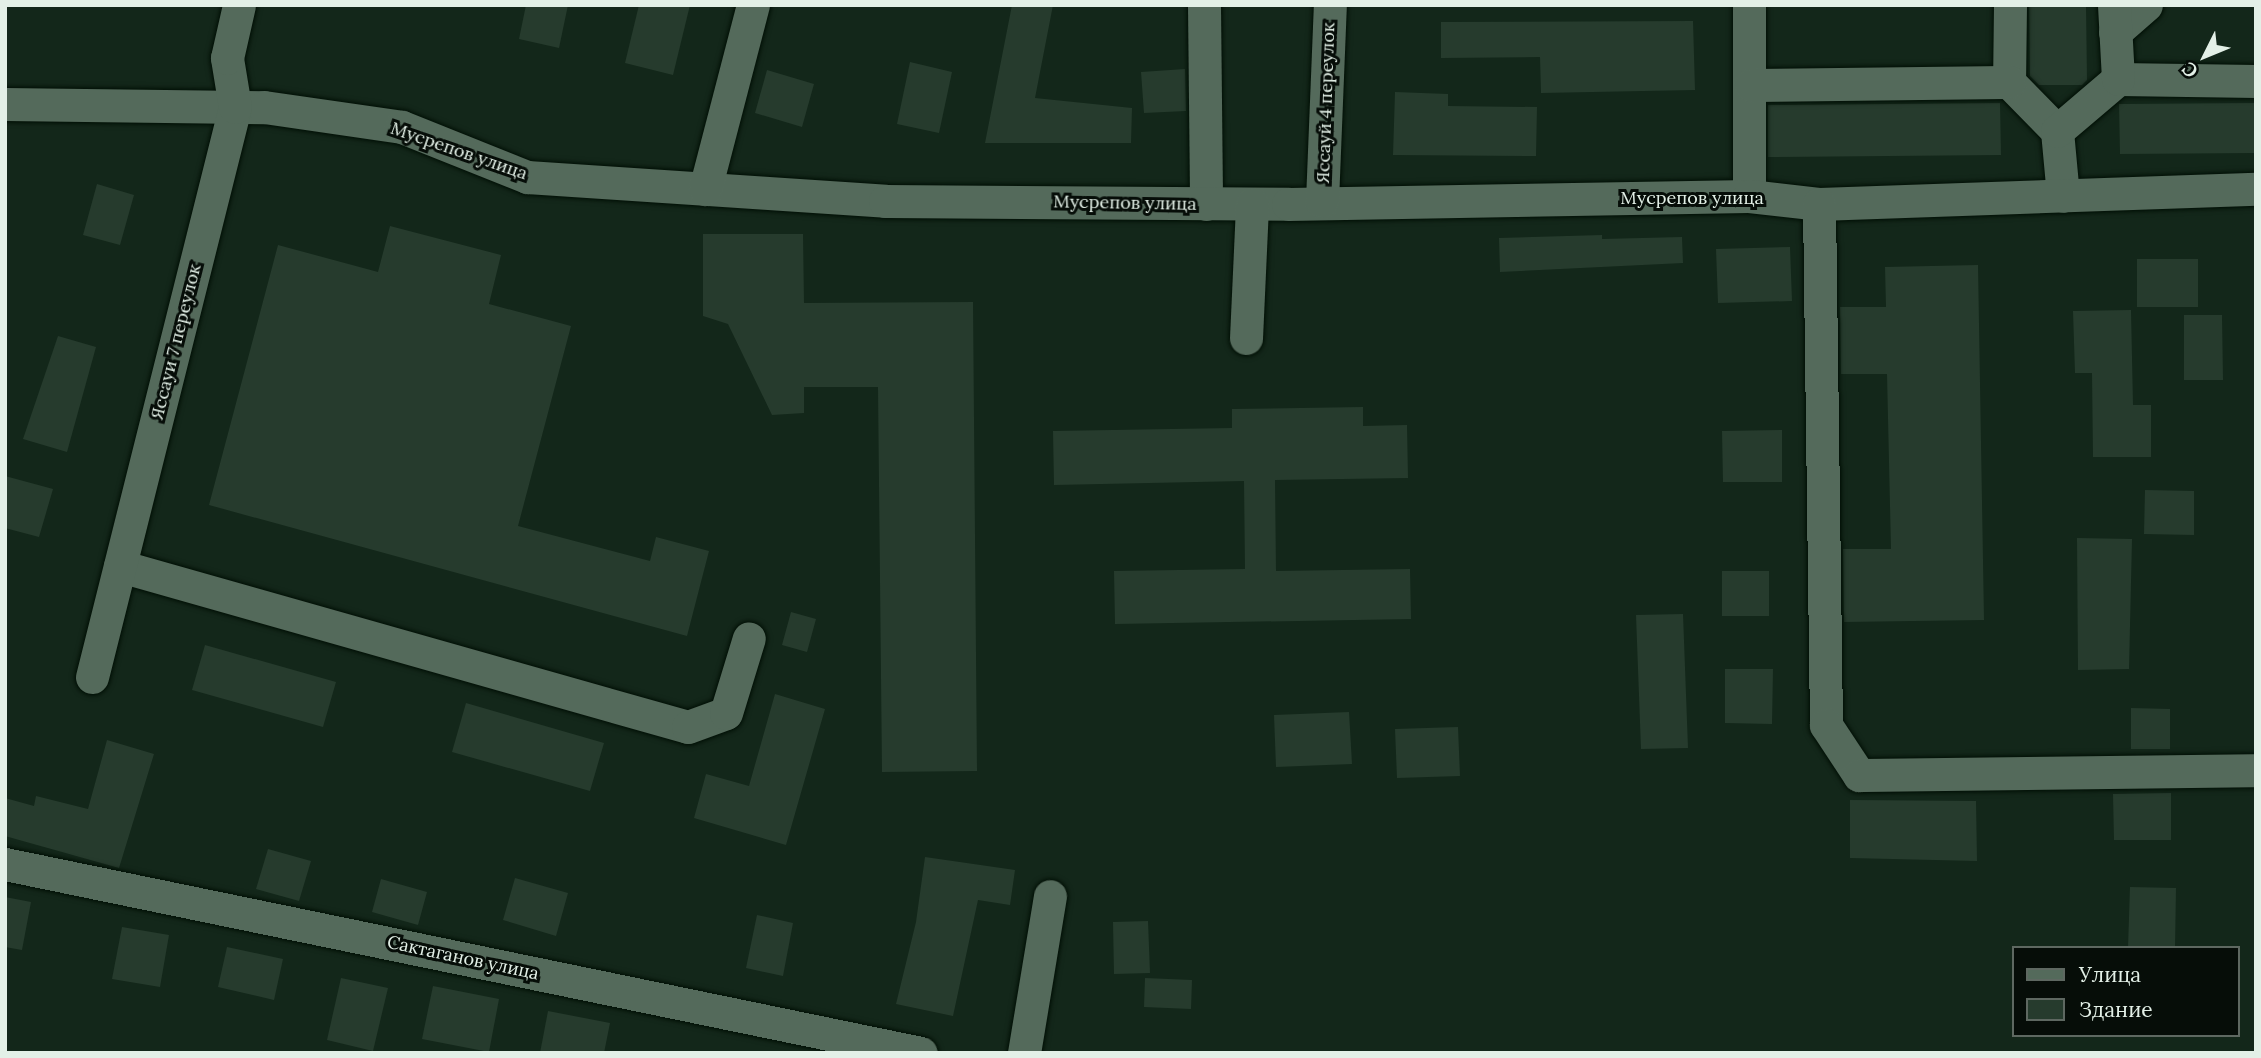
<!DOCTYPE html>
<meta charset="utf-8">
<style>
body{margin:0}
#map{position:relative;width:2261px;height:1058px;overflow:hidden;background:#13271a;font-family:Lora,serif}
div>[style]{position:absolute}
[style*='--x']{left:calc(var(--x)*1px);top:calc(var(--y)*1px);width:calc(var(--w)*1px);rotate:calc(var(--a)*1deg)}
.building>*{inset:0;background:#263b2d}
.roads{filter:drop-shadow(0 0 2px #000f05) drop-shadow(0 0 2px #000f05)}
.minor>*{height:33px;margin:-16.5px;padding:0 16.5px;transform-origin:16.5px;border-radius:16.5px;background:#546a5b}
span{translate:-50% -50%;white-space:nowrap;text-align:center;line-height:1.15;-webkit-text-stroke:6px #060d08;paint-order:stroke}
.street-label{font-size:18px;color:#e3f0e7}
.frame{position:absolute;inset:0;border:7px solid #e3f0e7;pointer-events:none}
.legend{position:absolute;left:2012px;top:946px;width:228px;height:91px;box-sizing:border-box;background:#060d08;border:2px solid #5e6861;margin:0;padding:9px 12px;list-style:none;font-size:21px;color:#e3f0e7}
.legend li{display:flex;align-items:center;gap:14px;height:35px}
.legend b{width:35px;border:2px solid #5e6861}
.north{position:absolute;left:2170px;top:21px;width:70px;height:70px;-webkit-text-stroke:5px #060d08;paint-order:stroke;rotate:227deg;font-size:19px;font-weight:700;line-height:28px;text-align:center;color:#e3f0e7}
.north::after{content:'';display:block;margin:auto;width:24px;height:32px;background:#e3f0e7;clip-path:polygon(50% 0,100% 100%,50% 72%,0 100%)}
</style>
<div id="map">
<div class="building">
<div style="clip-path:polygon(526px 5px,568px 5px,559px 48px,519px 39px)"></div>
<div style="clip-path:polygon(639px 5px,690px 5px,673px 75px,625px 63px)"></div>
<div style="clip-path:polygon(1012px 5px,1053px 5px,1035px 98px,1132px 108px,1131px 143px,985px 143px)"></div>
<div style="clip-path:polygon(2029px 5px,2086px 5px,2087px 80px,2082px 85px,2039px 85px,2030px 76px)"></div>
<div style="clip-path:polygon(1693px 21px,1695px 90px,1541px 93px,1540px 57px,1441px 58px,1441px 22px)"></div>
<div style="clip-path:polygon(910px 62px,952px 72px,939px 133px,897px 124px)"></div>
<div style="clip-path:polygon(1185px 69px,1186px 111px,1144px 113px,1141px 72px)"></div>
<div style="clip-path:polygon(767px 70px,814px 84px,802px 127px,755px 113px)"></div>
<div style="clip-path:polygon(1395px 92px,1448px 94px,1448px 106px,1537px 107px,1536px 156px,1393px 155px)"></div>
<div style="clip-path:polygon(2000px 103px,2001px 155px,1768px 157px,1768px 105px)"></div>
<div style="clip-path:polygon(2256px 103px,2256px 153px,2120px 154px,2119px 104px)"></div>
<div style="clip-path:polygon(97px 184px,134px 195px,120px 245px,83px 235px)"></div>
<div style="clip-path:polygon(390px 226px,501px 255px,489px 304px,571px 326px,518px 526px,650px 561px,656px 537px,709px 551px,687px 636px,209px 505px,278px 245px,378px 272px)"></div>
<div style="clip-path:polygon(703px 234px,803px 234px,804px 303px,973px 302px,977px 771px,882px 772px,878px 387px,804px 387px,804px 413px,772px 415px,728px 324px,703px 316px)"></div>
<div style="clip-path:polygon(1602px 235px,1602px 239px,1682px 237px,1683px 263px,1500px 272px,1499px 238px)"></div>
<div style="clip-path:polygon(1790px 247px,1792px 301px,1718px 303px,1716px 249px)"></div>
<div style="clip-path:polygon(2137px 259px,2198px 259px,2198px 307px,2137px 307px)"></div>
<div style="clip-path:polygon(1978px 265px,1984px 620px,1844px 622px,1843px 549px,1891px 549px,1887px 374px,1841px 374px,1840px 307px,1886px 307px,1885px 267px)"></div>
<div style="clip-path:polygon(2131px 310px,2133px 405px,2151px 405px,2151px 457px,2093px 457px,2092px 373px,2075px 373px,2073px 311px)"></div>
<div style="clip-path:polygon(2184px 315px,2222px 315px,2223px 380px,2184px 380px)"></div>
<div style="clip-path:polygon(58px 336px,96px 347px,67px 452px,23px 439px)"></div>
<div style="clip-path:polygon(1363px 407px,1363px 426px,1407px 425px,1408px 478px,1275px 480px,1276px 571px,1410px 569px,1411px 619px,1115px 624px,1114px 571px,1245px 569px,1244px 481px,1054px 485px,1053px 431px,1232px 428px,1232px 409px)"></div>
<div style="clip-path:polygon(1782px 430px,1782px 482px,1723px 482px,1722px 431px)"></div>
<div style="clip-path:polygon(5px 476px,53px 489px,39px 537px,5px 528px)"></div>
<div style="clip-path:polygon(2145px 490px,2194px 491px,2194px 535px,2144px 534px)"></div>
<div style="clip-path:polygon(2077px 538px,2132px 539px,2129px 669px,2078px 670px)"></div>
<div style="clip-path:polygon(1722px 571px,1769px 571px,1769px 616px,1722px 616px)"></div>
<div style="clip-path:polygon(791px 612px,816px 619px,807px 652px,782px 645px)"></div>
<div style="clip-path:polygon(1683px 614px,1688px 748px,1641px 749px,1636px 615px)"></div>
<div style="clip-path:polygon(205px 645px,336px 682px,323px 727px,192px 690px)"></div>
<div style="clip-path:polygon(1725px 669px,1773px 669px,1772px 724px,1725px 723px)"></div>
<div style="clip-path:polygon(775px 694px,825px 709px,786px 845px,694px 818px,706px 774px,749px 786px)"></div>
<div style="clip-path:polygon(466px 703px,604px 743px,590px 791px,452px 752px)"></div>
<div style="clip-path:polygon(2131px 708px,2170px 709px,2170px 749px,2131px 749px)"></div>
<div style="clip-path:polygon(1349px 712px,1352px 764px,1276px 767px,1274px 715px)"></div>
<div style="clip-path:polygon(1458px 727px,1460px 776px,1397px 778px,1395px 729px)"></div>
<div style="clip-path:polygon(107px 740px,154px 754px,119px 868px,5px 836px,5px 798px,34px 806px,36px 796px,88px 809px)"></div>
<div style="clip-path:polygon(2171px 793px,2171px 840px,2114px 840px,2113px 794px)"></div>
<div style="clip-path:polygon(1850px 800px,1976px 801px,1977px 861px,1850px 858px)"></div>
<div style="clip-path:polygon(268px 849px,311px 861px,299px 901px,256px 889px)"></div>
<div style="clip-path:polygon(925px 857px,1015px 870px,1010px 905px,978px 900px,953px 1016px,896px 1004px,916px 922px)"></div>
<div style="clip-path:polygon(515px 878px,568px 893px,556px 936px,503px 920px)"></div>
<div style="clip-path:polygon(381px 879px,427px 892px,418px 925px,372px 912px)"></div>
<div style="clip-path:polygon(2130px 887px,2176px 888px,2175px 948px,2128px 948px)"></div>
<div style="clip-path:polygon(5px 897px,31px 902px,22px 950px,5px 947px)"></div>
<div style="clip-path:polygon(757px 915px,793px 923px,783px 976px,746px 968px)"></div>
<div style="clip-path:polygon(1148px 921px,1150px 973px,1114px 974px,1113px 922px)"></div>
<div style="clip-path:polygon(122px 927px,169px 935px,160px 987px,112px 979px)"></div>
<div style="clip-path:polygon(227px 947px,283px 959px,274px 1000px,218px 987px)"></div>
<div style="clip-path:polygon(341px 978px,388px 988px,373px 1051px,327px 1040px)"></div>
<div style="clip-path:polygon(1145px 978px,1192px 980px,1191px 1009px,1144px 1007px)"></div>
<div style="clip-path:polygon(433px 986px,499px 999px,489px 1052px,422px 1039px)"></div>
<div style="clip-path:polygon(548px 1011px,610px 1023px,604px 1053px,540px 1053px)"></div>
</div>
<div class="roads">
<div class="minor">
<div style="--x:1204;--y:5;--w:199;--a:89.4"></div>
<div style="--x:1749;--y:5;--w:191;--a:90"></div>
<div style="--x:2010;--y:5;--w:77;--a:90.7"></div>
<div style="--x:2009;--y:82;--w:69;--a:45.6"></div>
<div style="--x:2057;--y:131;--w:65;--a:84.7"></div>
<div style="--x:2115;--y:32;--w:41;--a:-41.1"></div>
<div style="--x:2118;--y:79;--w:138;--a:0.8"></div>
<div style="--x:1751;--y:85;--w:258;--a:-0.7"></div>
<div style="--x:5;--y:104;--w:259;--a:0.7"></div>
<div style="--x:264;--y:107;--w:139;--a:8.2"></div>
<div style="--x:402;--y:127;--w:135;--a:21.8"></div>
<div style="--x:527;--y:177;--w:359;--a:3.8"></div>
<div style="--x:885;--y:201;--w:403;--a:0.4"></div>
<div style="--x:1288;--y:204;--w:461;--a:-1"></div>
<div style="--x:1749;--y:196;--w:70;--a:6.5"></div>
<div style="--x:1819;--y:204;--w:437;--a:-2"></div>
<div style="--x:2057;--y:131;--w:80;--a:-40.4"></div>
<div style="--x:2118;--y:79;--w:74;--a:-93.1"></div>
<div style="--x:705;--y:189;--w:190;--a:-75.4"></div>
<div style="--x:1322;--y:201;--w:196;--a:-87.7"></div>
<div style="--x:1819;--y:204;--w:521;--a:89.23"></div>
<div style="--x:1826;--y:725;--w:60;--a:56.6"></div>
<div style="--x:1859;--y:775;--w:397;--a:-0.7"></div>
<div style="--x:1246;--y:338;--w:134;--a:-87.4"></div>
<div style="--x:120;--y:566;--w:590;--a:15.83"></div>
<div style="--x:688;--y:727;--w:40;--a:-20.2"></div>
<div style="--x:726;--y:713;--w:78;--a:-73"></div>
<div style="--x:92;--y:677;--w:588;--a:-75.92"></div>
<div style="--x:235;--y:107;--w:50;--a:-99.3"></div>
<div style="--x:227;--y:58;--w:54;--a:-77.2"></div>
<div style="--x:5;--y:864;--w:935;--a:11.66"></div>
<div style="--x:1024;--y:1053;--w:159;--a:-80.6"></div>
</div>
</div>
<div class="street-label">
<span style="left:1326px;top:103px;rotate:-88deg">Яссауй 4 переулок</span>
<span style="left:459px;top:151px;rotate:19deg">Мусрепов улица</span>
<span style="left:1692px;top:198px">Мусрепов улица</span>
<span style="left:1125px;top:203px;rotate:1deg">Мусрепов улица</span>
<span style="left:176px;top:342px;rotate:-76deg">Яссауи 7 переулок</span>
<span style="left:463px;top:958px;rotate:12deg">Сактаганов улица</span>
</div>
<div class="frame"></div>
<ul class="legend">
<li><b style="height:9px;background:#546a5b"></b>Улица</li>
<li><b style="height:19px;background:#263b2d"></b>Здание</li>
</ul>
<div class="north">С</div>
</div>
